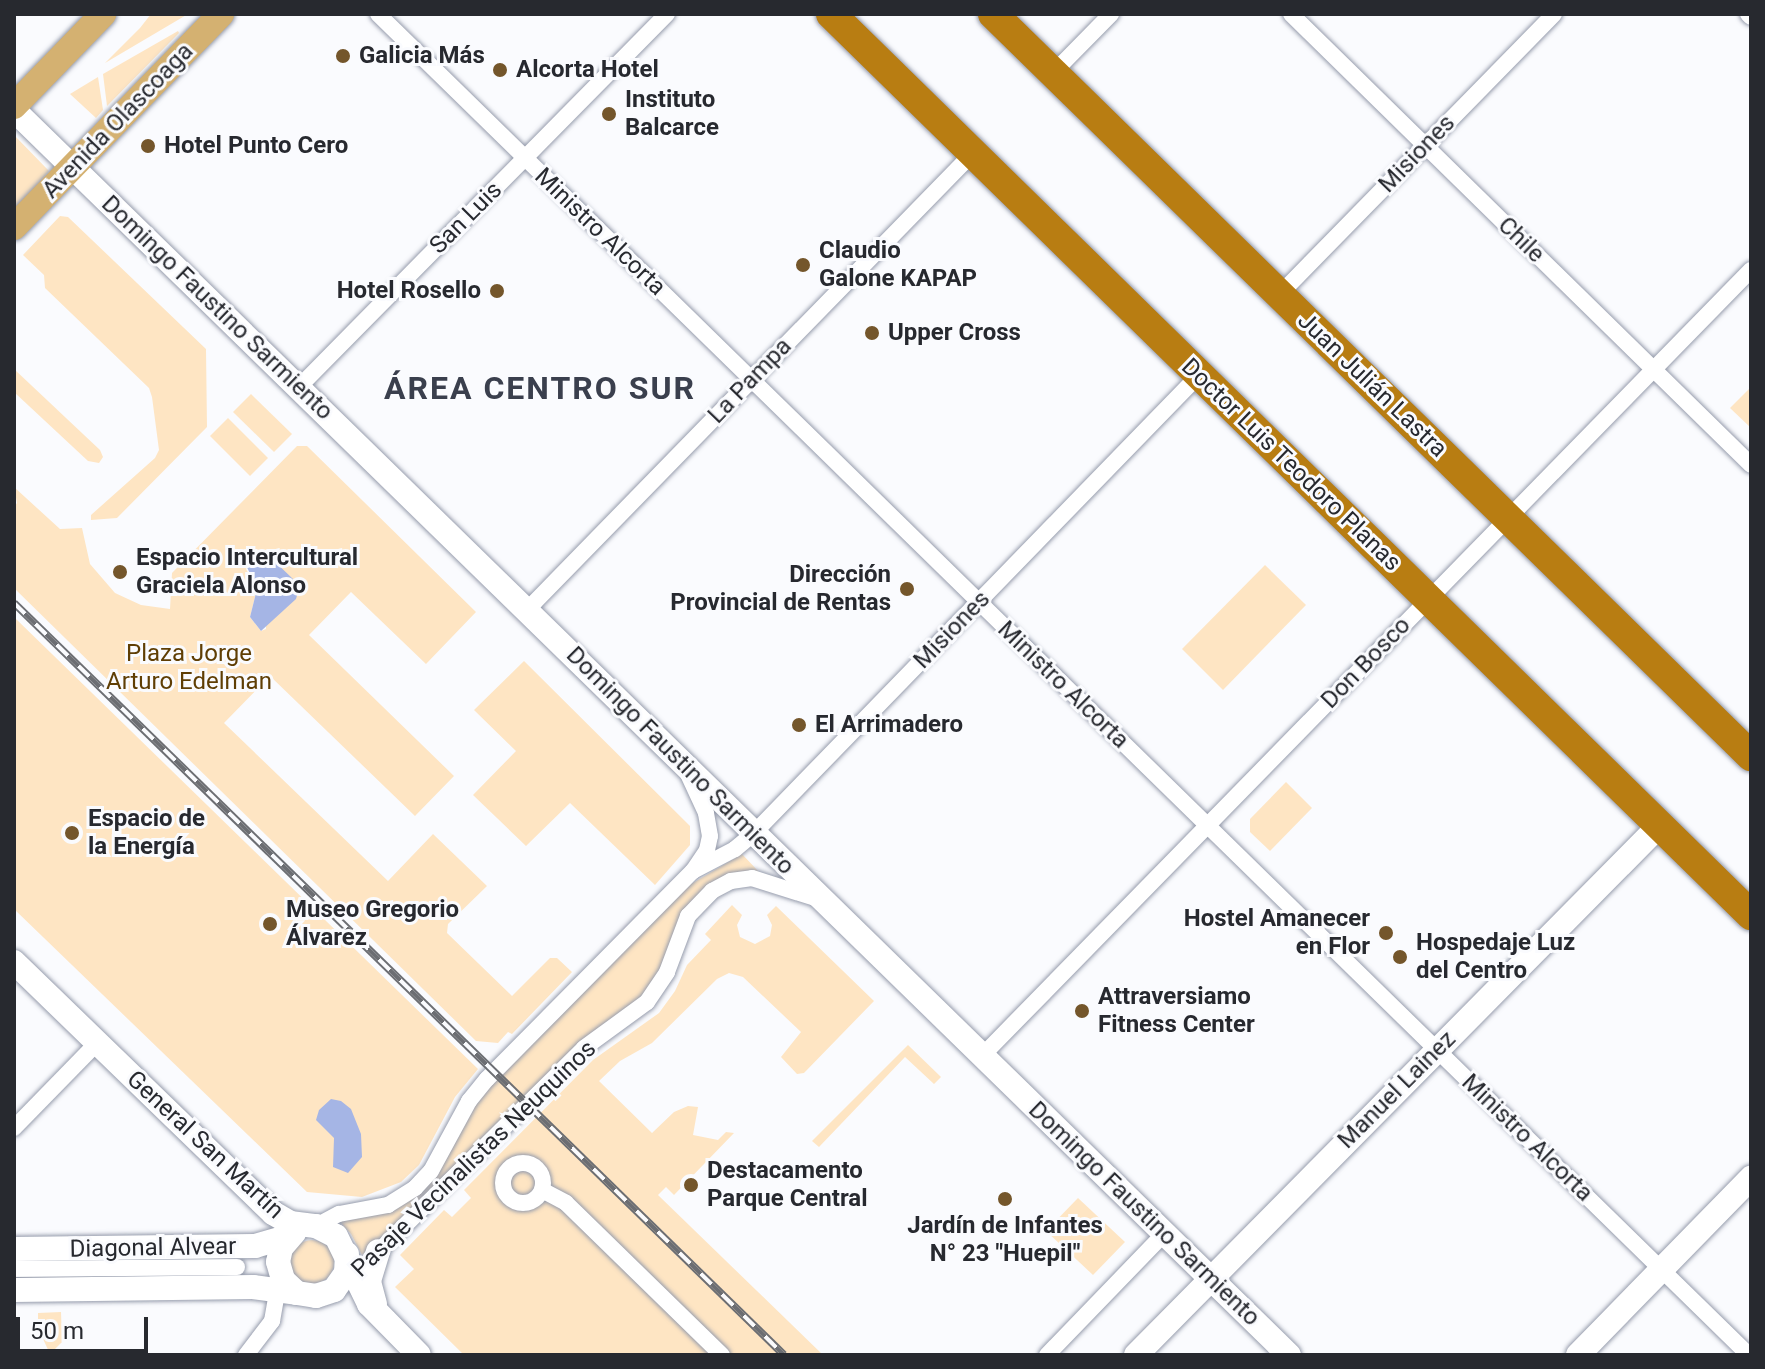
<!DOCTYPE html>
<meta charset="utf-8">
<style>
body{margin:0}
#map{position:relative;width:1765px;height:1369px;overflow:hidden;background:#fafbfe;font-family:Roboto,sans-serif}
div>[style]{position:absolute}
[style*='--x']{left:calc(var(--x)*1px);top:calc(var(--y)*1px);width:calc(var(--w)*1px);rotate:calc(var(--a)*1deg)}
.green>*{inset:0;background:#fee5c3}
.round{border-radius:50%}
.water>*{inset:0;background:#a5b5e5}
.roads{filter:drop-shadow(0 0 2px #969cac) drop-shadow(0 0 2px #969cac)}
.street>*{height:16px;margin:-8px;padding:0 8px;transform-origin:8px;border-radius:8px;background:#fff}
.street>.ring{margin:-8px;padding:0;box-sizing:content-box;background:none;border:16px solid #fff;border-radius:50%}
.secondary>*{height:24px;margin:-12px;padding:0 12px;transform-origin:12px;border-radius:12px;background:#fff}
.primary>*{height:26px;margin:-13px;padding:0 13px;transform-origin:13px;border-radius:13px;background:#d4b171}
.highway>*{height:30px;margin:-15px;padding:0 15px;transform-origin:15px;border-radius:15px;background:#b87d12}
.rail>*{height:8px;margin-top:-4px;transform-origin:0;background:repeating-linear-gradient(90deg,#fafbfe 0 15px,#6c6e73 0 30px);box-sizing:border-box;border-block:2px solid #6c6e73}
.dots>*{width:22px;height:22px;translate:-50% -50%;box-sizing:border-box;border:4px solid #fafbfe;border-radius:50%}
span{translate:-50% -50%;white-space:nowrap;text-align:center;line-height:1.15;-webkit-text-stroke:6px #fafbfe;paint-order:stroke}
.poi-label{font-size:24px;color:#27292f;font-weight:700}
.left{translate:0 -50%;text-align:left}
.right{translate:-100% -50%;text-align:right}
.street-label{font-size:24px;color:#27292f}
.park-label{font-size:24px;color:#5f3e04}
.district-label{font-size:32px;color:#3a3f4d;font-weight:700;letter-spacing:2px}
.frame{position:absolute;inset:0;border:16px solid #27292f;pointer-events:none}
.scale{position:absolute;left:16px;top:1317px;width:132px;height:36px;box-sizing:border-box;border:4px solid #27292f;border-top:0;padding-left:10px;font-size:24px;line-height:28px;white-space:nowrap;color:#27292f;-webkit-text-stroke:6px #fafbfe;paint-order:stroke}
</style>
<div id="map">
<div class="green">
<div style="clip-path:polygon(151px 14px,188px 14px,105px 63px,140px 28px)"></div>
<div style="clip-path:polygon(178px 31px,179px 33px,107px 106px,103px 74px)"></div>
<div style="clip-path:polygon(98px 77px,103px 110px,96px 118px,70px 94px)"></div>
<div style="clip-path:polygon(14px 135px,49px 171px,14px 213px)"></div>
<div style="clip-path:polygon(60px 216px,68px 217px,206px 349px,207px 427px,117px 518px,91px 520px,91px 515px,155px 458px,159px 450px,152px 397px,149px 388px,45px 288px,44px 275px,23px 255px)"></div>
<div style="clip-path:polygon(14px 369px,100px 450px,103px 457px,99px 463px,88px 461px,14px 392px)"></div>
<div style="clip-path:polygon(1751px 387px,1751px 428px,1730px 408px)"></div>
<div style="clip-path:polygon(251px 394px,292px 434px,274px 452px,233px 412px)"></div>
<div style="clip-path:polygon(228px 418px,268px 458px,250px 476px,210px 436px)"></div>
<div style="clip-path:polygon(evenodd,297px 446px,307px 446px,476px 612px,426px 664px,351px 592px,309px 635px,454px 776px,415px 816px,270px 676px,224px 723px,388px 881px,433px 834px,487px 886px,448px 924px,447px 933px,512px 996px,550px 958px,557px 958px,572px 972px,512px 1034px,508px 1032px,498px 1043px,476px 1041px,14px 588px,14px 507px,17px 503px,14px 487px,60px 529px,82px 528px,90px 564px,115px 593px,141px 605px,170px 609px,172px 573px,297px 446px,254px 554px,265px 554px,266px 629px,261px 631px,250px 617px,257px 589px,246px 569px,254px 554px)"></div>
<div style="clip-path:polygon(1265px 565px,1306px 605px,1223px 690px,1182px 649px)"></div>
<div style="clip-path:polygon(14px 617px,478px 1069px,455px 1097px,419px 1165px,401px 1182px,362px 1197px,307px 1192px,14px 909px)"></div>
<div style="clip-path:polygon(524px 661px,690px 826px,690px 845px,655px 885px,570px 803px,526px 846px,473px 795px,516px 751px,474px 710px)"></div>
<div style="clip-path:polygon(1286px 782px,1312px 808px,1270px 851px,1250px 832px,1250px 819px)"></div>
<div style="clip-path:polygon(742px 854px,759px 872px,722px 878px,646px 995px,402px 1225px,362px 1255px,351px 1234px,339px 1221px,403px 1201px,479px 1096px,681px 890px)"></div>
<div style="clip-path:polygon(732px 905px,742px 915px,737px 925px,740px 937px,755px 944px,770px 936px,772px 925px,767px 915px,776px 906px,874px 1001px,804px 1073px,797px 1074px,781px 1057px,801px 1032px,743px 977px,729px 973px,717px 979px,652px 1043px,620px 1061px,599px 1081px,652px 1133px,674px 1112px,688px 1106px,698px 1107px,693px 1135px,718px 1140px,726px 1132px,734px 1133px,674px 1195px,666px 1187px,658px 1195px,823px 1355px,464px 1355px,395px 1287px,414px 1269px,400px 1255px,444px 1210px,452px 1217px,471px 1198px,464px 1190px,593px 1060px,659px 1013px,675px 991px,687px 965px,711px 940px,705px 934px)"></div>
<div style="clip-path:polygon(908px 1045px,941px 1077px,934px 1084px,905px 1057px,819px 1147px,812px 1141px)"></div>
<div style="clip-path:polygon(1078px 1198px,1125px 1242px,1093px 1275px,1046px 1231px)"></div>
<div class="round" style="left:290px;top:1240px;width:44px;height:44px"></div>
<div style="clip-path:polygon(61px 1312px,62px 1342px,50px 1354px,38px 1328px,38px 1313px)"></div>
</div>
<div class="water">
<div style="clip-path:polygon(258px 553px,270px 557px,293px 579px,298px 592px,296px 599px,261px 631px,250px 617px,257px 589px,246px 565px,249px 558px)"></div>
<div style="clip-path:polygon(331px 1099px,341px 1101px,351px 1109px,361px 1134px,362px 1157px,348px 1173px,333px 1167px,334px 1138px,316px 1120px,319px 1110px)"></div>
</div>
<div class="roads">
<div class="street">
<div style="--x:378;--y:14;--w:1918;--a:44.37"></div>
<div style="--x:1291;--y:14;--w:644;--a:44.43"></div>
<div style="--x:1748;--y:14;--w:4;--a:45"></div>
<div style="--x:1053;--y:73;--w:83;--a:-45.5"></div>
<div style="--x:1279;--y:295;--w:393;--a:-45.6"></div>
<div style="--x:299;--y:387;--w:524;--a:-45.39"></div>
<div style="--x:527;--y:610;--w:639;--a:-45.7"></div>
<div style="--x:693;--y:871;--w:47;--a:-27.6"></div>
<div style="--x:735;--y:849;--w:26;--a:-40"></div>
<div style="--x:755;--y:832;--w:637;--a:-45.83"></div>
<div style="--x:981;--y:1057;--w:1101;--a:-45.63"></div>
<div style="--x:14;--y:1128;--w:119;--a:-45.7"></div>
<div class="ring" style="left:503px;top:1163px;width:24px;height:24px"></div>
<div style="--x:542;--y:1190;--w:27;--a:28"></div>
<div style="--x:566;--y:1203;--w:218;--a:44.3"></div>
<div style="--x:316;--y:1226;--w:26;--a:-28"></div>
<div style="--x:339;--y:1214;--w:50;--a:-10.4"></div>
<div style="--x:388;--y:1205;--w:32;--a:-32"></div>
<div style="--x:415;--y:1188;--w:23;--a:-47"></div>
<div style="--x:431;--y:1171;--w:80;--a:-61.5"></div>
<div style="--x:469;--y:1101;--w:28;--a:-51"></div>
<div style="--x:487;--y:1079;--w:293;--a:-45.3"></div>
<div style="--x:693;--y:871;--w:25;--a:-56"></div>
<div style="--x:707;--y:850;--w:14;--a:-78"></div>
<div style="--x:710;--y:836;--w:23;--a:-100"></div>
<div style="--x:706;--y:813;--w:43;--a:-114.8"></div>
<div style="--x:372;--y:1258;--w:298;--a:-44.7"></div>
<div style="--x:584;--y:1048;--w:78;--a:-36.1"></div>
<div style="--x:647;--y:1002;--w:36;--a:-56"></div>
<div style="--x:667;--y:972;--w:60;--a:-69.4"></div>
<div style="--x:688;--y:916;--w:35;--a:-46"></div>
<div style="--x:712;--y:891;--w:21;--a:-28"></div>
<div style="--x:731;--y:881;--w:21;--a:-8"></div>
<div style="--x:752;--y:878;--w:66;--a:17.6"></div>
<div style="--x:14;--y:1269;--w:223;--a:-0.5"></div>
<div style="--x:246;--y:1355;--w:43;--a:-52.6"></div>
<div style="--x:272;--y:1321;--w:39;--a:-80"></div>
<div style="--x:1047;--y:1355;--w:168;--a:-46"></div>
</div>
<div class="secondary">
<div style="--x:14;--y:110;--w:1782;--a:44.32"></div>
<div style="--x:14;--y:962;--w:361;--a:44.1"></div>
<div style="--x:273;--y:1213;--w:20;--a:30"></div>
<div style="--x:290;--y:1223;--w:26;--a:7"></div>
<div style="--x:316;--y:1226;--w:22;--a:27"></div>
<div style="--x:336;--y:1236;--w:76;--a:64.1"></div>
<div style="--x:369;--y:1304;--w:71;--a:45.6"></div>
<div style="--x:294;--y:1233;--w:20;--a:131"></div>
<div style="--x:281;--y:1248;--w:14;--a:102"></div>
<div style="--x:278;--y:1262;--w:19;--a:74"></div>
<div style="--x:283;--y:1280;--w:19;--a:43"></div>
<div style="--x:297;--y:1293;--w:19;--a:9"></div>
<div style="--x:316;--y:1296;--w:19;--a:-18"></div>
<div style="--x:334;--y:1290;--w:21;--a:-55"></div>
<div style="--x:346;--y:1273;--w:19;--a:-87"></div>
<div style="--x:14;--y:1249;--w:241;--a:-0.7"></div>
<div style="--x:255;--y:1246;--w:36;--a:-16"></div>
<div style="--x:14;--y:1290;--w:239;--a:-0.7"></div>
<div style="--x:253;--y:1287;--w:44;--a:7.8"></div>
<div style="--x:375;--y:1304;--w:24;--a:-105"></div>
<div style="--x:369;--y:1281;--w:31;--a:-73"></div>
<div style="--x:1136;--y:1355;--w:744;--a:-45.33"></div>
<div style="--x:1578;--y:1355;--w:248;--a:-45.7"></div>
</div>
<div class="primary">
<div style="--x:14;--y:106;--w:128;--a:-45.9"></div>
<div style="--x:14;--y:227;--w:297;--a:-45.8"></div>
</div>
<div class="highway">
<div style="--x:831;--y:14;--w:1288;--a:44.4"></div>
<div style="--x:993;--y:14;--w:1061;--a:44.39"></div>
</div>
</div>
<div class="rail">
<div style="--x:14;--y:603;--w:1076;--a:44.32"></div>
</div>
<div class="dots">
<div style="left:343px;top:56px;background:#74562b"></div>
<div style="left:500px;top:70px;background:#74562b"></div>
<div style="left:609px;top:114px;background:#74562b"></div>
<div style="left:148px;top:146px;background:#74562b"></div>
<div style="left:803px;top:265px;background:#74562b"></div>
<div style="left:497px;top:291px;background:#74562b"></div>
<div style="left:872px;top:333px;background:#74562b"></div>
<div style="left:120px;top:572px;background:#74562b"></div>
<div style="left:907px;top:589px;background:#74562b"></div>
<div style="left:799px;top:725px;background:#74562b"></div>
<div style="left:72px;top:833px;background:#74562b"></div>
<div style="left:270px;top:924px;background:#74562b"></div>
<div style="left:1386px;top:933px;background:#74562b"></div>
<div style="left:1400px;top:957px;background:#74562b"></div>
<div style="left:1082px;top:1011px;background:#74562b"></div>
<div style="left:691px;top:1185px;background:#74562b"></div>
<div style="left:1005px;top:1199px;background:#74562b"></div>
</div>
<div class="poi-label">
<span class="left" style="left:359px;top:56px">Galicia Más</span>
<span class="left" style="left:516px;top:70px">Alcorta Hotel</span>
<span class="left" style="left:625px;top:114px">Instituto<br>Balcarce</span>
<span class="left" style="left:164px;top:146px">Hotel Punto Cero</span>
<span class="left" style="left:819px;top:265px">Claudio<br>Galone KAPAP</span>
<span class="right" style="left:481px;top:291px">Hotel Rosello</span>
<span class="left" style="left:888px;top:333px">Upper Cross</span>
<span class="left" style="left:136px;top:572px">Espacio Intercultural<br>Graciela Alonso</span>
<span class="right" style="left:891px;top:589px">Dirección<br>Provincial de Rentas</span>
<span class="left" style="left:815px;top:725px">El Arrimadero</span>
<span class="left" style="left:88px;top:833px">Espacio de<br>la Energía</span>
<span class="left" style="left:286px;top:924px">Museo Gregorio<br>Álvarez</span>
<span class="right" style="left:1370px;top:933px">Hostel Amanecer<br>en Flor</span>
<span class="left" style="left:1416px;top:957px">Hospedaje Luz<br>del Centro</span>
<span class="left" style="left:1098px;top:1011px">Attraversiamo<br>Fitness Center</span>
<span class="left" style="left:707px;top:1185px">Destacamento<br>Parque Central</span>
<span style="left:1005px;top:1240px">Jardín de Infantes<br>N° 23 "Huepil"</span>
</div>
<div class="street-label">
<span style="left:118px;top:121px;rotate:-46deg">Avenida Olascoaga</span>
<span style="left:1417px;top:154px;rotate:-46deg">Misiones</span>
<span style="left:466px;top:218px;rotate:-45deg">San Luis</span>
<span style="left:600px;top:232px;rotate:44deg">Ministro Alcorta</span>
<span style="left:1521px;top:240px;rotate:44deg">Chile</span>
<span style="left:217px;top:308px;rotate:44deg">Domingo Faustino Sarmiento</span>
<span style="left:750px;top:381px;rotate:-46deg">La Pampa</span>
<span style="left:1372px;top:385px;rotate:44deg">Juan Julián Lastra</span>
<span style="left:1291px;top:465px;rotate:44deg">Doctor Luis Teodoro Planas</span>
<span style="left:952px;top:630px;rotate:-46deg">Misiones</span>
<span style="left:1366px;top:663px;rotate:-46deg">Don Bosco</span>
<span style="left:1063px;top:685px;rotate:44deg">Ministro Alcorta</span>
<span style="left:680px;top:761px;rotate:45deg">Domingo Faustino Sarmiento</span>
<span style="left:1397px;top:1090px;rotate:-45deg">Manuel Lainez</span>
<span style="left:1527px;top:1138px;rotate:44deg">Ministro Alcorta</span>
<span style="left:205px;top:1145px;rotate:43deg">General San Martín</span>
<span style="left:474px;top:1159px;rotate:-44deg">Pasaje Vecinalistas Neuquinos</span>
<span style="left:1144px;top:1214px;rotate:44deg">Domingo Faustino Sarmiento</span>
<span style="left:153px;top:1248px;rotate:-1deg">Diagonal Alvear</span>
</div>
<div class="park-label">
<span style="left:189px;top:668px">Plaza Jorge<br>Arturo Edelman</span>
</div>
<div class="district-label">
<span style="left:540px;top:388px">ÁREA CENTRO SUR</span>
</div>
<div class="frame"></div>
<div class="scale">50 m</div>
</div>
